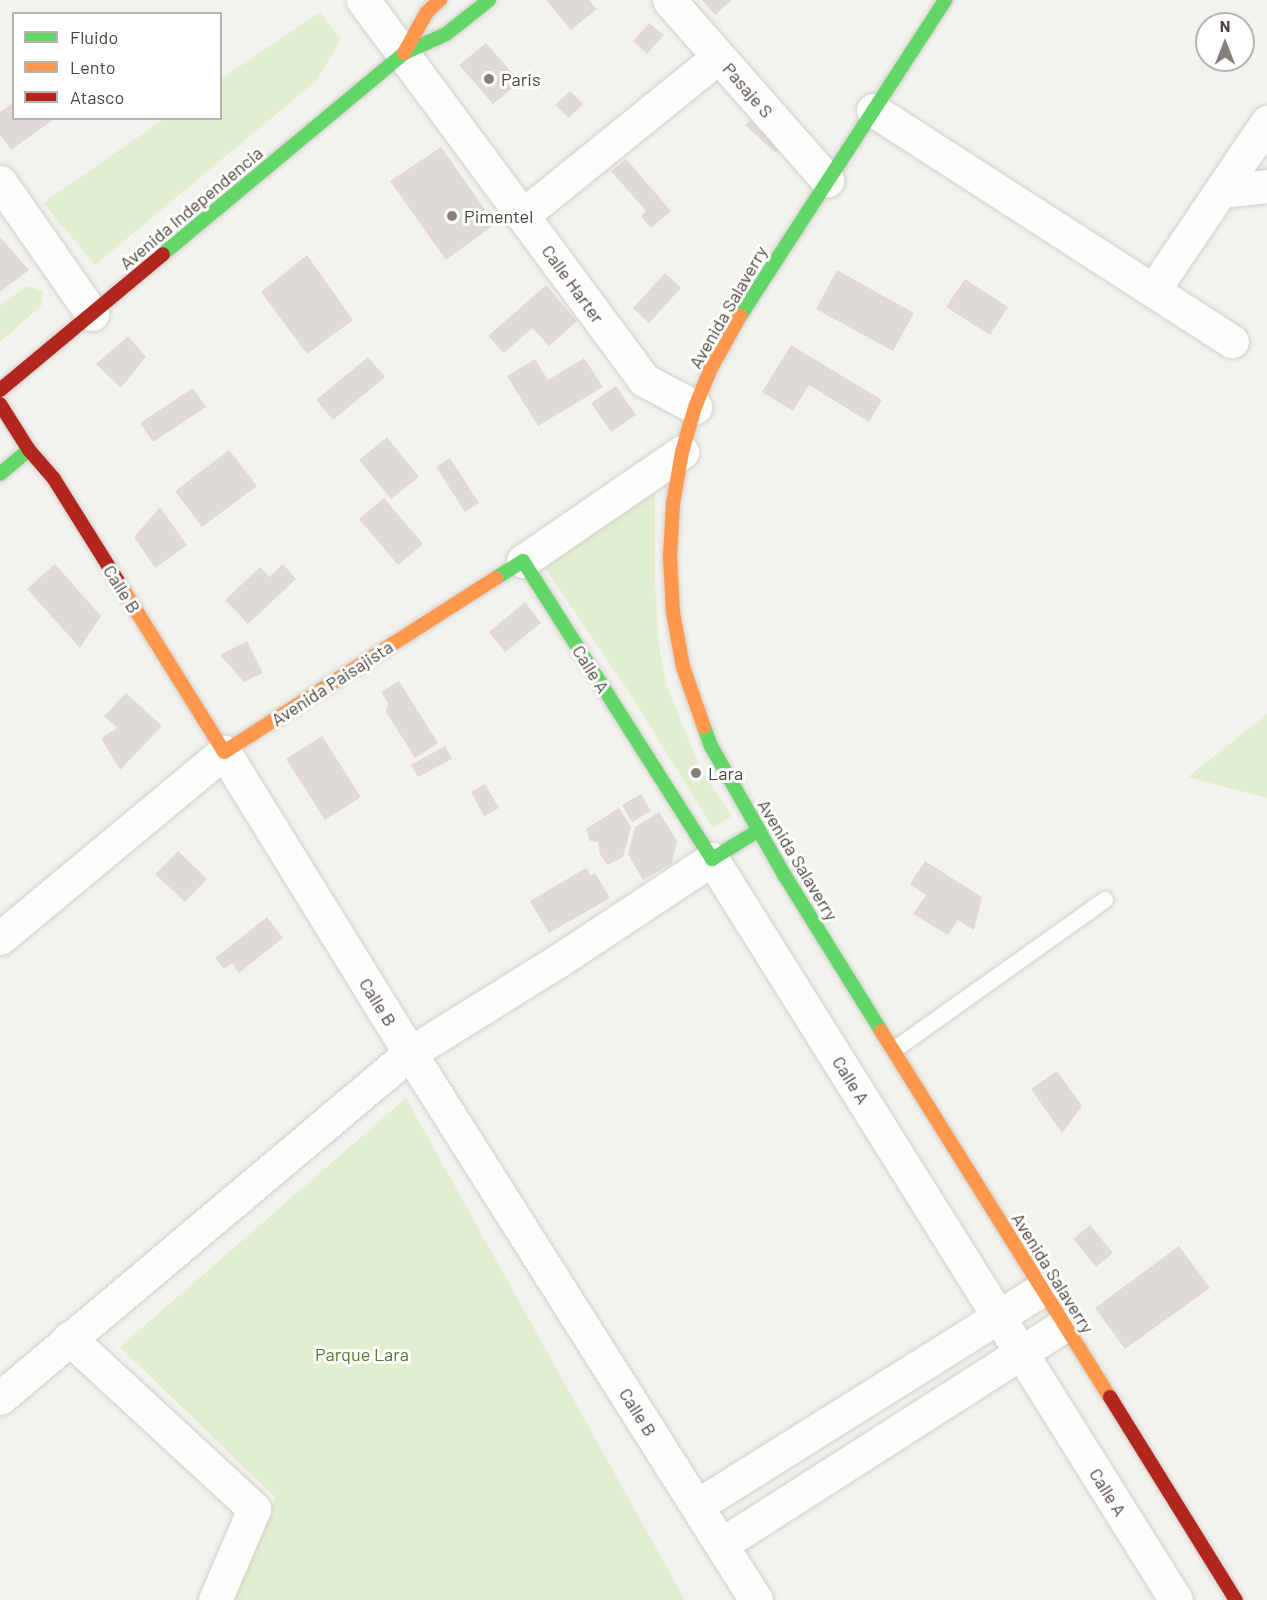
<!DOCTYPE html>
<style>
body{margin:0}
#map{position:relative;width:1267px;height:1600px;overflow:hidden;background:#f4f2ee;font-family:Barlow,sans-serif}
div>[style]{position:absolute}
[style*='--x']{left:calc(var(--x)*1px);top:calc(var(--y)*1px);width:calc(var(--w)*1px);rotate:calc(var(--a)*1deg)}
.green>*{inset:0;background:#e1eecf}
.building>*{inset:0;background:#dedbd6}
.roads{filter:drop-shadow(0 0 2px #d2d0cb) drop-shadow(0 0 2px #d2d0cb)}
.lane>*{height:16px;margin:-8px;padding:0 8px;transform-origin:8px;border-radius:8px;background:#fdfdfc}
.street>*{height:33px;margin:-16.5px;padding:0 16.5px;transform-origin:16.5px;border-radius:16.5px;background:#fdfdfc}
.fast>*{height:14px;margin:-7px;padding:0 7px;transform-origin:7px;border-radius:7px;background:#63d668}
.slow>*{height:14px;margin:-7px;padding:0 7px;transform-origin:7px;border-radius:7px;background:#ff974d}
.jam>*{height:14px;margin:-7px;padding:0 7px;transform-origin:7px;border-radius:7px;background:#b3261e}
.dots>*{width:16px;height:16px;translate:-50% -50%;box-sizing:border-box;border:3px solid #fff;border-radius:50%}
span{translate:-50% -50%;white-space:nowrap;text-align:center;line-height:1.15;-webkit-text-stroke:6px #fff;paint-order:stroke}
.poi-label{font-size:18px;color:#4b4439}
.left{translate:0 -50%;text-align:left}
.street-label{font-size:18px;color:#4b4439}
.park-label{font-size:18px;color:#4a7f2a}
.legend{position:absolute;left:12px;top:12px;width:210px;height:108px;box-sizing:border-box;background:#fff;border:2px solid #b7b4b0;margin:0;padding:8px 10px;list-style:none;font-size:18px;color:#4b4439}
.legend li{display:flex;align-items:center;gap:12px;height:30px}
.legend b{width:30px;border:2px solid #b7b4b0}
.north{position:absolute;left:1195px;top:12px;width:60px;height:60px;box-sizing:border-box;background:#fff;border:2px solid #b7b4b0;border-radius:50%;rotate:0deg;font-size:16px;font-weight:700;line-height:24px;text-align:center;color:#4b4439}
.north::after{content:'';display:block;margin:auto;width:21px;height:27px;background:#868178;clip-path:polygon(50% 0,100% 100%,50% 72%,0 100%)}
</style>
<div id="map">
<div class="green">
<div style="clip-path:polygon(320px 12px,341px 39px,317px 80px,95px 265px,43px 203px,164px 119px,220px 118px,221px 79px)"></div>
<div style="clip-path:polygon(27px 286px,43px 291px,42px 305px,0 342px,0 305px)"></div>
<div style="clip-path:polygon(655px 486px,655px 582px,659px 645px,667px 687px,702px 772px,732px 816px,713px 828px,629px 692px,545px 568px)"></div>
<div style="clip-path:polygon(1267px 714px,1267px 798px,1188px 777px)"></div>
<div style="clip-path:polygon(406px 1098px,685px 1600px,232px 1600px,276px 1498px,120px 1347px)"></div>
</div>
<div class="building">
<div style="clip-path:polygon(546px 0,589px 0,597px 9px,571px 30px)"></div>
<div style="clip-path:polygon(702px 0,732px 0,715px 15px)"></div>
<div style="clip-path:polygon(649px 23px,664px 35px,647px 54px,633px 41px)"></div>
<div style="clip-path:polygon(486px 43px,520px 82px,493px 104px,459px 65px)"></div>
<div style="clip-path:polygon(570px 91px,583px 104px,569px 118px,555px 105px)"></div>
<div style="clip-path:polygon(14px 102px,14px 118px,56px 118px,11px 150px,0 135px,0 112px)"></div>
<div style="clip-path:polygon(756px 117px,785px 143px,776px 153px,745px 125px)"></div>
<div style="clip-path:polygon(441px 147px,495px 224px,446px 260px,390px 181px)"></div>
<div style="clip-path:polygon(626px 159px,671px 211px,651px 228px,641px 216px,646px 211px,611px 171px)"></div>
<div style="clip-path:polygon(0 237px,29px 270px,0 292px)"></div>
<div style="clip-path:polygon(307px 255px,353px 320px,307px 354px,261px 292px)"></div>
<div style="clip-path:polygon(837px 270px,914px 313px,893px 351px,816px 309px)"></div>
<div style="clip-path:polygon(665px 273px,681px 288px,649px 323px,633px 308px)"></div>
<div style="clip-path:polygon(965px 279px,1008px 307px,990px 335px,946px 307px)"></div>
<div style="clip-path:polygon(546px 285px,577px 321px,549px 346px,532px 328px,504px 353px,488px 336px)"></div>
<div style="clip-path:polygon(128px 336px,146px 357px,121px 388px,96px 364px)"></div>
<div style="clip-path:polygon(791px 345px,882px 400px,869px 422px,809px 385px,793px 411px,762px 392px)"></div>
<div style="clip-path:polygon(368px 357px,385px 377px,333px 420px,316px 400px)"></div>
<div style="clip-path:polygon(584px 358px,603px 387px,538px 426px,507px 376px,535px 359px,548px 380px)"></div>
<div style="clip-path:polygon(616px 386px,636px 415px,611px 432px,591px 403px)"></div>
<div style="clip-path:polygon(193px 388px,206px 407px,153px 442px,140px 423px)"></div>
<div style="clip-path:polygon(387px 437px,419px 477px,391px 499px,359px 460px)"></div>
<div style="clip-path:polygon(229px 450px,257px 486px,202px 527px,175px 491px)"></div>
<div style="clip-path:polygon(450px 458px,479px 503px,465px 512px,436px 467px)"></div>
<div style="clip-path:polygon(384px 498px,423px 544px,398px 565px,359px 519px)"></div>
<div style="clip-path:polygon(160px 507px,187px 545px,155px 568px,134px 537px)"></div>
<div style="clip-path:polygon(55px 564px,101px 616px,80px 648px,27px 589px)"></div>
<div style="clip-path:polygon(283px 564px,296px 579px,248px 624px,225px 600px,260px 567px,269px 577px)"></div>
<div style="clip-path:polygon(525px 602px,541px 623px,505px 652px,489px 632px)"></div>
<div style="clip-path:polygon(247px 641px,263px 673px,244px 682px,220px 655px)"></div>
<div style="clip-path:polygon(399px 681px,438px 743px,415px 758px,386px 712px,388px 703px,381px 692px)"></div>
<div style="clip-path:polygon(126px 693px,162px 726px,120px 770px,101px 738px,117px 728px,104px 716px)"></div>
<div style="clip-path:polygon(322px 736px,361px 797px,325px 820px,286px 759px)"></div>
<div style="clip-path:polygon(445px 746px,452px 759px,418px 777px,411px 765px)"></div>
<div style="clip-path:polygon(485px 784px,499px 808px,484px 816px,471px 792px)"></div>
<div style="clip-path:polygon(641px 794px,651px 811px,632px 822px,622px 805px)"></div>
<div style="clip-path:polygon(619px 808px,631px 827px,623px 857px,607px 865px,600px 854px,598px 842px,590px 841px,586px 829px)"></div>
<div style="clip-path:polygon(659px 812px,677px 841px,672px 863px,643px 880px,628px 854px,635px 827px)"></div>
<div style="clip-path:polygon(178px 851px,207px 879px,185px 902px,155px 874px)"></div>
<div style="clip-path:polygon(925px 861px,982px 897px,974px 930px,958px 920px,948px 935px,913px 914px,926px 895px,910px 884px)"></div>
<div style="clip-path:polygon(586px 868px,591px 876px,595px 873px,610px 898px,549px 933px,530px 901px)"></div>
<div style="clip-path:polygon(267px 917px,283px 938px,239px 973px,232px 963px,224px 969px,215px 958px)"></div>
<div style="clip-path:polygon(1057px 1071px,1082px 1106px,1062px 1133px,1031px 1089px)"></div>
<div style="clip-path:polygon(1090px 1225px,1113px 1253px,1096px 1267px,1073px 1239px)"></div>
<div style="clip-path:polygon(1179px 1246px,1210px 1288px,1125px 1349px,1095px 1308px)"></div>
</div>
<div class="roads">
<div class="lane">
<div style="--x:894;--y:1050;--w:259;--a:-35.4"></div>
</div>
<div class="street">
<div style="--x:363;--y:0;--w:473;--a:53.5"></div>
<div style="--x:644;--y:380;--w:58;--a:27.9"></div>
<div style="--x:669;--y:0;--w:240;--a:48.7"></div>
<div style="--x:873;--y:110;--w:427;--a:32.8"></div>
<div style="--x:0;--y:182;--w:161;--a:55.1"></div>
<div style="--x:1221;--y:191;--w:46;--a:-6.2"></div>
<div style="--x:523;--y:215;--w:251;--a:-39"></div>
<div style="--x:1154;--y:289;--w:202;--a:-55.9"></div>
<div style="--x:523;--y:561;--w:193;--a:-34.4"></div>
<div style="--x:0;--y:938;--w:291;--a:-39.7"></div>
<div style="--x:224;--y:752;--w:354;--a:58.3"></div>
<div style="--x:410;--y:1053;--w:647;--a:57.68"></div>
<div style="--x:69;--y:1338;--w:252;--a:42.7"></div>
<div style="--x:254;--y:1509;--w:99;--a:113.2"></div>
<div style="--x:0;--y:1398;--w:536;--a:-40.08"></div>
<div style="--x:410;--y:1053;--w:174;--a:-31.9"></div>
<div style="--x:558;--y:961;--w:185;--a:-33.5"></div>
<div style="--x:712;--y:859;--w:874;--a:57.95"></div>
<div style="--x:698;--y:1505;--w:406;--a:-32.1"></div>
<div style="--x:722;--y:1544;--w:406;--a:-32.6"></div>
</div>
<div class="fast">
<div style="--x:163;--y:254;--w:314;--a:-39.8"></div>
<div style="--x:404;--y:53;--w:46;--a:-24.3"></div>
<div style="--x:446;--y:34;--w:55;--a:-38.3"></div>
<div style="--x:740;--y:316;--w:377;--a:-57"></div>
<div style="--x:0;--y:474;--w:38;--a:-40"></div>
<div style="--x:496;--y:578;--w:32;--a:-32"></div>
<div style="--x:523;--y:561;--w:353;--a:57.6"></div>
<div style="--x:712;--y:859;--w:55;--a:-31.7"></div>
<div style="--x:704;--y:727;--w:20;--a:70"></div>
<div style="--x:711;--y:746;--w:150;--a:60.4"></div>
<div style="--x:785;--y:876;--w:182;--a:58.2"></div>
</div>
<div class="slow">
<div style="--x:404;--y:53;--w:47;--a:-60.7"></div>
<div style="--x:427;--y:12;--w:18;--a:-43"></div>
<div style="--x:119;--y:583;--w:199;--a:58.1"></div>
<div style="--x:224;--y:752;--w:323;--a:-32.6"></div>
<div style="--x:704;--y:727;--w:64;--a:-109.3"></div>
<div style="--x:683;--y:667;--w:56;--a:-100.3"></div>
<div style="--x:673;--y:612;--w:55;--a:-93.1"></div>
<div style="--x:670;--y:557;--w:53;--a:-86.8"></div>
<div style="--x:673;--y:504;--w:53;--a:-80.2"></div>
<div style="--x:682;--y:452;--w:47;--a:-73.9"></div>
<div style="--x:695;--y:407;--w:42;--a:-67.7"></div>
<div style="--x:711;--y:368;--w:60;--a:-60.9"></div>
<div style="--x:881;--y:1031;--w:432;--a:58"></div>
</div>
<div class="jam">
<div style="--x:0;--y:390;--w:212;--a:-39.8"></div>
<div style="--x:0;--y:404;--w:54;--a:57.8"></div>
<div style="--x:29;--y:450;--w:38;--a:49"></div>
<div style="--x:54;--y:479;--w:123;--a:58"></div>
<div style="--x:1110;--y:1397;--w:239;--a:58.2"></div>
</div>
</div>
<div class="dots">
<div style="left:489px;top:79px;background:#868178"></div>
<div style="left:452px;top:216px;background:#868178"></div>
<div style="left:696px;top:773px;background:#868178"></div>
</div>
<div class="poi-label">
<span class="left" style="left:501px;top:79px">Paris</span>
<span class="left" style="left:464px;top:216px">Pimentel</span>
<span class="left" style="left:708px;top:773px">Lara</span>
</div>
<div class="street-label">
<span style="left:748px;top:90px;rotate:49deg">Pasaje S</span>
<span style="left:191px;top:208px;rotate:-40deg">Avenida Independencia</span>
<span style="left:573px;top:284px;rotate:54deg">Calle Harter</span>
<span style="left:728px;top:307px;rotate:-60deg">Avenida Salaverry</span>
<span style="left:122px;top:589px;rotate:58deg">Calle B</span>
<span style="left:591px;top:669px;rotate:58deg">Calle A</span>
<span style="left:332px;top:683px;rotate:-33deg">Avenida Paisajista</span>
<span style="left:798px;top:860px;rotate:59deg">Avenida Salaverry</span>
<span style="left:378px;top:1002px;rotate:58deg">Calle B</span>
<span style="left:851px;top:1080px;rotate:58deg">Calle A</span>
<span style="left:1053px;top:1273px;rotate:58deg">Avenida Salaverry</span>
<span style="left:638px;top:1412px;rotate:58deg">Calle B</span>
<span style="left:1108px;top:1492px;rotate:58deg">Calle A</span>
</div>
<div class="park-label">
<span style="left:362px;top:1354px">Parque Lara</span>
</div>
<ul class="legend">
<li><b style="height:8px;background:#63d668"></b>Fluido</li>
<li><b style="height:8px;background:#ff974d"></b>Lento</li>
<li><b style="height:8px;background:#b3261e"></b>Atasco</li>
</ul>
<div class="north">N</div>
</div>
